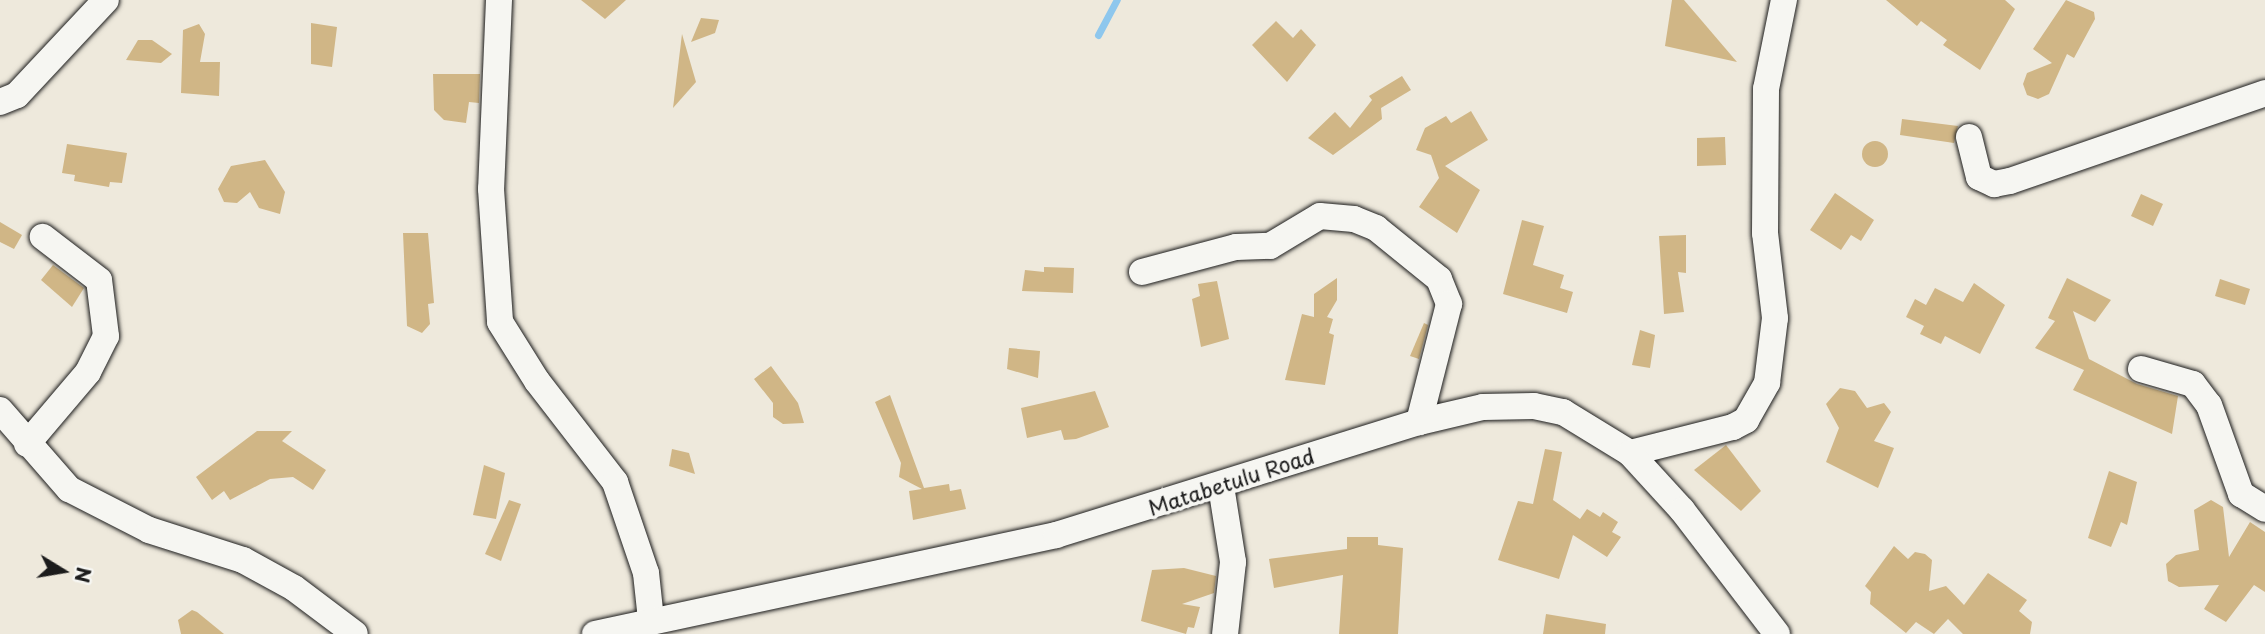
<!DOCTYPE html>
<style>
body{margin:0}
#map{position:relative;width:2265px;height:634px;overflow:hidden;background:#eee9dc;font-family:"Playpen Sans",sans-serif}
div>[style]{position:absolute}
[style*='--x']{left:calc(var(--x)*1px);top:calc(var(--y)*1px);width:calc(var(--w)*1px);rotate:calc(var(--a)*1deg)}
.stream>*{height:7px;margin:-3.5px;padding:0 3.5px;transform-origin:3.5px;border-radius:3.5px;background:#8ec7ed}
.building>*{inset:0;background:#d0b686}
.round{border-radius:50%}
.roads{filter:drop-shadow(0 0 2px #1c1c1c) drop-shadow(0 0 2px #1c1c1c)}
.street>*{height:26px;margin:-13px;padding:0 13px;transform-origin:13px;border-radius:13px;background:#f6f6f2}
span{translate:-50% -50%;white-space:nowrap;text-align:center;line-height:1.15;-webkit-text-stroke:7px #f6f6f2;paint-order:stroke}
.street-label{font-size:21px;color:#1c1c1c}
.north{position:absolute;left:28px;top:536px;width:70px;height:70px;-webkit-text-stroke:5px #f6f6f2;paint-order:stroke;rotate:101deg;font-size:19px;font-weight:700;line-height:28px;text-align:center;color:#1c1c1c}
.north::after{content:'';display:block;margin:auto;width:24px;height:32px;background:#1c1c1c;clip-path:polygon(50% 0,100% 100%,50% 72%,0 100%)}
</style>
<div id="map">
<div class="stream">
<div style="--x:1098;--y:35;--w:40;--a:-62"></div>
</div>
<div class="building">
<div style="clip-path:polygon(581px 0,626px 0,605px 19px)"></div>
<div style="clip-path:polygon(1672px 0,1684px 0,1737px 62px,1665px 46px)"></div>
<div style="clip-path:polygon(1886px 0,2005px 0,2015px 9px,1980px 70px,1943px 45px,1947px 40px,1921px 21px,1917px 26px)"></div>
<div style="clip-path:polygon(2066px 0,2094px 12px,2095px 19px,2074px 58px,2067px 54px,2049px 94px,2038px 99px,2027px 95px,2023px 84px,2027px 73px,2052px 63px,2033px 49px)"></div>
<div style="clip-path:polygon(701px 18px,719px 20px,715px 33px,691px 42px)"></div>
<div style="clip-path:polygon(1276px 21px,1293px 38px,1301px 29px,1316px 45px,1287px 82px,1252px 45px)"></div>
<div style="clip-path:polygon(311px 23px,337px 27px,332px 67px,311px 64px)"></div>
<div style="clip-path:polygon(199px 24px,205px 34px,200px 62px,220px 62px,219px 96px,181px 93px,183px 30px)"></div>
<div style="clip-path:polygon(682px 34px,696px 82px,673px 108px)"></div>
<div style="clip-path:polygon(138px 40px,152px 40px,172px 54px,161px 63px,126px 60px)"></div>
<div style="clip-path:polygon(433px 74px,480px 74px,479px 103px,469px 102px,466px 123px,444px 120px,434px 110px)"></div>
<div style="clip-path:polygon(1402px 76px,1411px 90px,1381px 108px,1382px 119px,1333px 155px,1308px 138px,1335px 112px,1350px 128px,1372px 100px,1369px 96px)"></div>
<div style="clip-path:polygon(1471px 111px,1488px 140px,1445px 166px,1480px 190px,1457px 233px,1419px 207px,1439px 178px,1431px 155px,1416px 150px,1425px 128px,1446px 116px,1451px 123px)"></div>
<div style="clip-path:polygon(1902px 119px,1958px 126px,1954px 143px,1900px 135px)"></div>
<div style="clip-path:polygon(1725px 137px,1726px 165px,1697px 166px,1697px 138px)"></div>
<div class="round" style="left:1862px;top:141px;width:26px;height:26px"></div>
<div style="clip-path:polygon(67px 144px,127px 153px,122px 183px,110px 182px,109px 187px,74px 181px,75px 175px,62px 173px)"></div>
<div style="clip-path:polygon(265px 160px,285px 192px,280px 214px,259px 208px,250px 192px,237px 203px,224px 202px,218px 189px,231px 166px)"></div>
<div style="clip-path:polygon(1835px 193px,1874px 220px,1861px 241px,1851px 235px,1841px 250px,1810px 230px)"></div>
<div style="clip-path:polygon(2141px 194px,2163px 204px,2153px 226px,2131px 216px)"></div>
<div style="clip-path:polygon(1522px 220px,1544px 226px,1533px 265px,1564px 275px,1560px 288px,1573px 292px,1567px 313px,1503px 294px)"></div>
<div style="clip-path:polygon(0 222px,22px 235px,14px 249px,0 242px)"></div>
<div style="clip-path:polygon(403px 233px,428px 233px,434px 303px,428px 304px,430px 324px,422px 333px,407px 326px)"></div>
<div style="clip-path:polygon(1686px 235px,1686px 273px,1678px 272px,1684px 312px,1664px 314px,1659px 236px)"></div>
<div style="clip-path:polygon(53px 265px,84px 288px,72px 307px,41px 280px)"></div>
<div style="clip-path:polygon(1044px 267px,1074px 268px,1073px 293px,1022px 291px,1025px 270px,1044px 272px)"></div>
<div style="clip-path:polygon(1337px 278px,1337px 300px,1327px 317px,1333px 319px,1329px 333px,1334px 335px,1325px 385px,1285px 380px,1302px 314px,1314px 317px,1314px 294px)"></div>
<div style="clip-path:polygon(2067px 278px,2111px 300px,2095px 322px,2073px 311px,2089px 359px,2137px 384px,2178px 396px,2172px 434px,2073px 390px,2084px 370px,2035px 348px,2055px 321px,2048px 318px)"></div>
<div style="clip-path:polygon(2220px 279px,2250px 289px,2245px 305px,2215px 296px)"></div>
<div style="clip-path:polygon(1217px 281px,1229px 339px,1201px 347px,1192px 299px,1200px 296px,1198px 284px)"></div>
<div style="clip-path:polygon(1974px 283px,2005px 305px,1980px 354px,1945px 336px,1941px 344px,1920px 334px,1924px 326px,1906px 317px,1915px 299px,1926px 305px,1935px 288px,1963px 302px)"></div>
<div style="clip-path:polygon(1424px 323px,1428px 325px,1419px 359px,1410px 356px)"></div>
<div style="clip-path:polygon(1640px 330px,1655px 335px,1650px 368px,1632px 365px)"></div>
<div style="clip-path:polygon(1009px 348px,1040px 351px,1038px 378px,1007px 369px)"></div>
<div style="clip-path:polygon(771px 366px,798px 403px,804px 423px,783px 424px,773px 417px,773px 403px,754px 379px)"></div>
<div style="clip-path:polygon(1840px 388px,1855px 391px,1867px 408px,1884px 403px,1891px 412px,1874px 441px,1894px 448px,1878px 488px,1826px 462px,1839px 428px,1826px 404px)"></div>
<div style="clip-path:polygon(1095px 391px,1109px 427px,1076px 439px,1064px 440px,1061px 430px,1027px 438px,1021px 408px)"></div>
<div style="clip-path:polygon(890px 395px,924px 488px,949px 484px,950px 491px,961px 489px,966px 509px,913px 520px,909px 491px,922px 489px,899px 477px,901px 463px,875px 402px)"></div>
<div style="clip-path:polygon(257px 431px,292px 431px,282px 441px,326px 470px,313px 490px,293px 477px,270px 479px,230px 500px,224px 491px,212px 500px,196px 477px)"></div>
<div style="clip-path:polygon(1726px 445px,1761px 491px,1741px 511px,1694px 470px)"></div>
<div style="clip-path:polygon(672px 449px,689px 453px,695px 474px,669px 466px)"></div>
<div style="clip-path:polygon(1545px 449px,1562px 452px,1553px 500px,1580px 519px,1587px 509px,1600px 517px,1603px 512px,1618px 522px,1612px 532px,1621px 537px,1607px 557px,1573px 535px,1559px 579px,1498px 560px,1518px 501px,1533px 504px)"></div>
<div style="clip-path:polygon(484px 465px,505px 473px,496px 519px,473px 515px)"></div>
<div style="clip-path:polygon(2109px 471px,2137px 482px,2127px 525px,2121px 522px,2111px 547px,2088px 538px)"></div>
<div style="clip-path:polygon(509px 500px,521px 504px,501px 561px,485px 554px)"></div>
<div style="clip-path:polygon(2211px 500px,2223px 507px,2229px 557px,2250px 522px,2265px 532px,2265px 592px,2254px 585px,2226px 622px,2204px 609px,2219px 585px,2179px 587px,2168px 581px,2166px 564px,2176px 555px,2199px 550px,2194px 510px)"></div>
<div style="clip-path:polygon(1347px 537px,1378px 537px,1378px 545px,1403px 548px,1398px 634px,1339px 634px,1343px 575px,1274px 588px,1269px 559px,1347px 549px)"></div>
<div style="clip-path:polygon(1894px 546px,1908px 559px,1915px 552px,1925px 554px,1932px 560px,1929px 591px,1946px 586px,1964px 605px,1988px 573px,2027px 600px,2019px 611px,2032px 622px,2030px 634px,1963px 634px,1948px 619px,1934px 634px,1916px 622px,1906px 633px,1870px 604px,1871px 592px,1865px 586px)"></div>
<div style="clip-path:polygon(1184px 568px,1216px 576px,1214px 593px,1182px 604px,1200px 607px,1194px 628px,1188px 627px,1186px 634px,1141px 621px,1152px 570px)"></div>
<div style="clip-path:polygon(192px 610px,197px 612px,224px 634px,181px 634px,178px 620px)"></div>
<div style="clip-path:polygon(1546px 614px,1606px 624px,1605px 634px,1543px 634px)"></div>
</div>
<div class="roads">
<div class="street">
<div style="--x:499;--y:0;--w:189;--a:92.4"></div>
<div style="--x:491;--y:189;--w:133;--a:86.1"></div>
<div style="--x:500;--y:322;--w:70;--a:57.9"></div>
<div style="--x:537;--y:381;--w:128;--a:52.3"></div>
<div style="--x:615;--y:482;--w:96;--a:71.2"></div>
<div style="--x:646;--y:573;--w:47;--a:83.9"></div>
<div style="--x:0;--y:102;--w:18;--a:-22"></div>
<div style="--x:17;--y:95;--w:130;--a:-46.9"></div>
<div style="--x:1969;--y:137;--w:41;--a:76"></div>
<div style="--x:1979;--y:177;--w:17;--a:25"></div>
<div style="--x:1994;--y:184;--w:16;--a:-11"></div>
<div style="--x:2010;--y:181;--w:270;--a:-19"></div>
<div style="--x:1142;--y:272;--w:97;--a:-14.9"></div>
<div style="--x:1236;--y:247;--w:34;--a:-2"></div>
<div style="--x:1270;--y:246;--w:58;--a:-31"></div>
<div style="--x:1320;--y:216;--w:34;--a:5"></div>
<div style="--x:1354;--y:219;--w:24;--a:22"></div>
<div style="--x:1376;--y:228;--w:81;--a:39"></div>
<div style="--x:1439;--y:279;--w:27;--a:68"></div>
<div style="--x:1449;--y:304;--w:122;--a:104.3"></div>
<div style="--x:2141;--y:369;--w:54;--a:16.1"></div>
<div style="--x:2193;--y:384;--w:26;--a:53"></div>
<div style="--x:2209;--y:405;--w:95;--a:70.2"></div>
<div style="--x:2241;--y:494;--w:28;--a:32"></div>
<div style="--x:0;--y:410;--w:105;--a:48.9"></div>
<div style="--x:69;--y:489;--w:90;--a:27.1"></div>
<div style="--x:149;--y:530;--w:99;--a:17.7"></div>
<div style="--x:243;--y:560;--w:58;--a:28.8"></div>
<div style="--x:294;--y:588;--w:76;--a:37"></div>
<div style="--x:27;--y:444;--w:94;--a:-49.7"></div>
<div style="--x:88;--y:372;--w:40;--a:-63.4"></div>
<div style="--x:106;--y:336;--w:56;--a:-97.1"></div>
<div style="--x:99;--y:280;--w:71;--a:-142.5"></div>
<div style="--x:1630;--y:453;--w:106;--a:-14.2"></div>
<div style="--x:1733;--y:427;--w:15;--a:-28"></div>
<div style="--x:1746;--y:420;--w:43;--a:-60.4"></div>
<div style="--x:1767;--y:383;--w:65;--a:-83"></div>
<div style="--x:1775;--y:318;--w:86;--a:-96.7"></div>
<div style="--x:1765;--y:233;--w:144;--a:-89.6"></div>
<div style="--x:1766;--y:89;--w:91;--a:-78.6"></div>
<div style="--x:1221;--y:486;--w:77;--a:81"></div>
<div style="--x:1233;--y:562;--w:72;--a:96.3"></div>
<div style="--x:595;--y:634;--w:472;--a:-12.1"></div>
<div style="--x:1056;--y:535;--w:380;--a:-17.3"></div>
<div style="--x:1419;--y:422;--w:66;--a:-13.2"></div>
<div style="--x:1483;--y:407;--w:51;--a:-1.1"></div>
<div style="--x:1534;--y:406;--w:30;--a:12"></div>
<div style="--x:1563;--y:412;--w:79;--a:31.5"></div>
<div style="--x:1630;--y:453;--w:77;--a:47.6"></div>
<div style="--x:1682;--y:510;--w:156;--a:52.5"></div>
</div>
</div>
<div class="street-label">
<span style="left:1231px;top:481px;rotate:-18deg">Matabetulu Road</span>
</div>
<div class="north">N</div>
</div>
